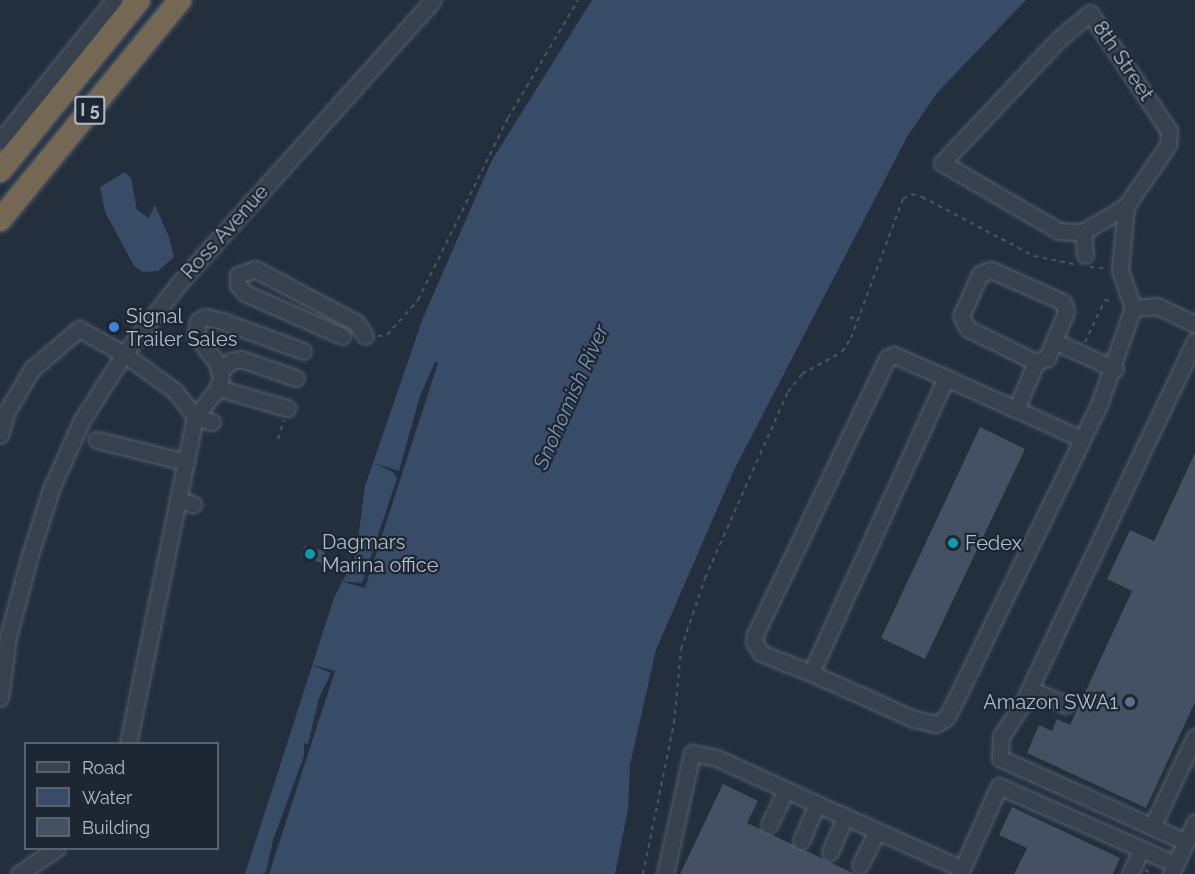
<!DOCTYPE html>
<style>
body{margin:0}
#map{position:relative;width:1195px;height:874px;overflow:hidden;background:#242f3e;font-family:Raleway,sans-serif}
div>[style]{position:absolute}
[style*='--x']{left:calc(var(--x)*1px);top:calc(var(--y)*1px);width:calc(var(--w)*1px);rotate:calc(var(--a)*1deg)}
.water>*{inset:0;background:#394c67}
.pier>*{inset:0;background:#242f3e}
.building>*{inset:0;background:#455162}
.path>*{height:2px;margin-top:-1px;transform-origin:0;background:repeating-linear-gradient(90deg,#44595c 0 4.5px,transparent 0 9px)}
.roads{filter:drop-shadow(0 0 2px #565f6c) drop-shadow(0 0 2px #565f6c)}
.minor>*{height:15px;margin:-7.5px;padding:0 7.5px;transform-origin:7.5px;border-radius:7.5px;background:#38414e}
.highway>*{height:22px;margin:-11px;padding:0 11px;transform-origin:11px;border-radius:11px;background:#746855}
.dots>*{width:16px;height:16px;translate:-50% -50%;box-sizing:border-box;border:3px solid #1d2633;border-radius:50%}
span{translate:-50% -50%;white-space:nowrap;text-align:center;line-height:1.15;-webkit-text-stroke:4.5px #1d2633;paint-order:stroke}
.shield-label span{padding:2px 4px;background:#1d2633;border:2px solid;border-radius:4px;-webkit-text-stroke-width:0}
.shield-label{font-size:18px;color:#b4bcc9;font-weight:700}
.street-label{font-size:20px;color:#b4bcc9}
.poi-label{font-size:20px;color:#b4bcc9}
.left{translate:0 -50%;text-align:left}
.right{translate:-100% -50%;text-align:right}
.water-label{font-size:21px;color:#7c92b1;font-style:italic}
.legend{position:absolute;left:24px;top:742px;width:195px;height:108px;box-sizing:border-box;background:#1d2633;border:2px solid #59626f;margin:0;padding:8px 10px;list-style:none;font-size:18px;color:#b4bcc9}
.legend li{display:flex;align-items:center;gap:12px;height:30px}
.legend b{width:30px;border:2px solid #59626f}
</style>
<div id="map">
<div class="water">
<div style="clip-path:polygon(592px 0,1026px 0,937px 93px,907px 137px,735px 468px,656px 650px,630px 765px,628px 809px,615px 874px,245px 874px,334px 598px,356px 555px,365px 486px,423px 318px,492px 160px)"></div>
<div style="clip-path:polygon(125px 172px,131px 178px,137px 210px,149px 218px,155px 205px,169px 237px,174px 257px,158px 271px,143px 272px,134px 266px,105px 212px,100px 187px)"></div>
</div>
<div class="pier">
<div style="clip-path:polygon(435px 362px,438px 363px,365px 588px,340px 581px,362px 583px,397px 478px,393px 472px,374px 463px,399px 471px,420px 396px)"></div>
<div style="clip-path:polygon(309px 664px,335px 671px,269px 874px,262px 874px,266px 872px,273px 840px,304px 756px,304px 743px,308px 744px,319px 698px,331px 673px)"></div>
</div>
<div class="building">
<div style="clip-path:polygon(980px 427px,1025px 449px,925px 659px,881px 638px)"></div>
<div style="clip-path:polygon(1195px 453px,1195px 702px,1146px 808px,1027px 753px,1039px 725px,1052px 731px,1057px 719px,1070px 725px,1132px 591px,1107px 579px,1130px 530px,1154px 541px)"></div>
<div style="clip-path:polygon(305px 546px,325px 551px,322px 563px,301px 557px)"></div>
<div style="clip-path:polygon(723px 784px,758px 801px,747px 823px,855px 874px,680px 874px)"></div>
<div style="clip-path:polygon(1012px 807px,1120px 858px,1113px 874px,1014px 874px,1027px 848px,999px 835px)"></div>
</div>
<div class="path">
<div style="--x:1090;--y:267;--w:18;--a:6"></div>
<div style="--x:850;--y:317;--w:9;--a:21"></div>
<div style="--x:378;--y:336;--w:9;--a:-6"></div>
<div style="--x:387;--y:335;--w:47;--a:-48.5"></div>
<div style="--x:418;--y:300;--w:203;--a:-63.7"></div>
<div style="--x:508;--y:118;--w:137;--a:-59.3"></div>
<div style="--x:1085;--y:342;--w:47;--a:-64.5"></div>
<div style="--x:1105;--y:300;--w:4;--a:14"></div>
<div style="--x:278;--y:439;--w:20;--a:-72"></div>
<div style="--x:1145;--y:870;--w:9;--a:27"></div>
<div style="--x:643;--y:874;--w:154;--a:-78.4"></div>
<div style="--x:674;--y:723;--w:74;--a:-84.6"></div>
<div style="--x:681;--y:649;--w:75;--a:-71.3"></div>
<div style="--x:705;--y:578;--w:204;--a:-66"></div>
<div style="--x:788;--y:392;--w:23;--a:-52"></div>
<div style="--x:802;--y:374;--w:46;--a:-28.8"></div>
<div style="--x:842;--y:352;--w:17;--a:-57"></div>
<div style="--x:851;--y:338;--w:148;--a:-69.5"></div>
<div style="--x:903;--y:199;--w:9;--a:-32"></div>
<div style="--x:911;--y:194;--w:11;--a:15"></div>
<div style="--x:922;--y:197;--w:127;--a:27.8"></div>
<div style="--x:1034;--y:256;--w:45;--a:11.6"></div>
</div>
<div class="roads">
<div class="minor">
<div style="--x:0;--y:141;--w:181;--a:-51"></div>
<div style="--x:1083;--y:232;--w:50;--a:-31.2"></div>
<div style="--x:1085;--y:255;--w:23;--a:-95"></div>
<div style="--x:1083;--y:232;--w:24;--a:-178"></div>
<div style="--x:1059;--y:231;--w:135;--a:-149.8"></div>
<div style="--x:942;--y:163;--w:170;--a:-46.7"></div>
<div style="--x:1059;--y:39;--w:40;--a:-40"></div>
<div style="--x:1090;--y:13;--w:142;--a:56.2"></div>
<div style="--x:1169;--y:131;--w:14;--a:94"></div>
<div style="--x:1168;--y:145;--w:74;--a:124.5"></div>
<div style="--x:1126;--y:206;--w:64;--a:95.4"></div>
<div style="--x:1120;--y:270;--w:40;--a:71.1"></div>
<div style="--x:1133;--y:308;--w:24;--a:-5"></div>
<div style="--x:1157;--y:306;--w:42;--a:25.3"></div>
<div style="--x:342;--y:336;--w:106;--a:-156.1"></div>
<div style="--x:245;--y:293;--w:11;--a:-131"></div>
<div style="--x:238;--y:285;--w:10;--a:-90"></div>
<div style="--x:238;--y:275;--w:18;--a:-19"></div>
<div style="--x:255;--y:269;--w:115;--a:27.9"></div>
<div style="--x:357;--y:323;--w:15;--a:58"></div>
<div style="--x:1054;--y:341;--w:32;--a:-68"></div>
<div style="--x:1066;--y:311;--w:9;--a:-108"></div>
<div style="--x:1063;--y:302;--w:79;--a:-156"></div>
<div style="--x:991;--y:270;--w:12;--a:160"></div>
<div style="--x:980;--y:274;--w:46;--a:114.3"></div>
<div style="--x:961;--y:316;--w:15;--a:62"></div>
<div style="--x:968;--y:329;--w:76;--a:25.9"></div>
<div style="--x:1036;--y:362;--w:12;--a:-20"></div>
<div style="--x:1047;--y:358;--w:18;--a:-68"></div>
<div style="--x:1054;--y:341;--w:67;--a:24.7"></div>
<div style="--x:219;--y:371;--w:16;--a:-40"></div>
<div style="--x:231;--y:361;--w:10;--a:-11"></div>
<div style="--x:241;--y:359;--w:58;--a:19.1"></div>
<div style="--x:218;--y:388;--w:72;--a:16.2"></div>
<div style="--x:1016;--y:409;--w:51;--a:-66.9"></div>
<div style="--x:212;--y:422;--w:18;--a:-164"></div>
<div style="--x:195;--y:417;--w:37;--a:-52"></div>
<div style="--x:218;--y:388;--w:11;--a:-75"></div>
<div style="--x:221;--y:377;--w:15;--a:-106"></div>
<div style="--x:217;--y:363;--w:35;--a:-127"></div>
<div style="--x:196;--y:335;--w:14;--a:-82"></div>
<div style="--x:198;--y:321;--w:8;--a:-30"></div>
<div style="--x:205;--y:317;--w:17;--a:13"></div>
<div style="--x:222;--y:321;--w:86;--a:20.3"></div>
<div style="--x:0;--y:435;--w:25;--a:-74"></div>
<div style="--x:7;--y:411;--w:49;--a:-59.2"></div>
<div style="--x:32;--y:369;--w:62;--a:-40.4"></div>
<div style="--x:79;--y:329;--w:51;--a:29.1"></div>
<div style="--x:124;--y:354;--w:63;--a:36"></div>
<div style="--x:175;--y:391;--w:33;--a:52"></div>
<div style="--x:195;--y:417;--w:334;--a:101.6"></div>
<div style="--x:1082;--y:439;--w:149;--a:-155.8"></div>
<div style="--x:946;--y:378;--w:324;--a:114.6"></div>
<div style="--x:811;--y:673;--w:113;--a:24.1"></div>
<div style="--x:914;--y:719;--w:23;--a:13"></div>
<div style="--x:936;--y:724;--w:12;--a:-31"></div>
<div style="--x:946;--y:718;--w:24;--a:-62"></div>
<div style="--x:957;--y:697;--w:328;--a:-64.1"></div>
<div style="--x:1100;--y:402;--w:100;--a:-70.7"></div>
<div style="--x:97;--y:440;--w:92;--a:13.9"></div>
<div style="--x:178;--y:500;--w:16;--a:15"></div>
<div style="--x:811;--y:673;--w:54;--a:-158.2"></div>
<div style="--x:761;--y:653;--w:13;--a:-122"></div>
<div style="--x:754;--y:642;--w:7;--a:-82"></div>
<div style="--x:755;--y:635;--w:307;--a:-64.5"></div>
<div style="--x:887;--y:358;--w:8;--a:-23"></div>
<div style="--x:894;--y:355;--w:57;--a:23.9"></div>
<div style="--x:1030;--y:689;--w:39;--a:24"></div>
<div style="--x:0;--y:698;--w:62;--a:-82.5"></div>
<div style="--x:8;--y:637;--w:85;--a:-75"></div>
<div style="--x:30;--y:555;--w:69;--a:-72.3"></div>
<div style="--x:51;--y:489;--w:76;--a:-65.8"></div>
<div style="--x:82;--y:420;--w:78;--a:-57.5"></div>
<div style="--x:124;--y:354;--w:93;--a:-52"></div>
<div style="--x:181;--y:281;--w:377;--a:-48.1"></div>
<div style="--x:769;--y:825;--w:39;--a:-64"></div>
<div style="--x:1152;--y:827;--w:100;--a:-64.5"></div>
<div style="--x:801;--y:841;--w:40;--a:-66.6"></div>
<div style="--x:1186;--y:842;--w:204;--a:-155.7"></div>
<div style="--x:1000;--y:758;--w:22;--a:-87"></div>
<div style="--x:1001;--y:736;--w:37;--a:-56"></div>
<div style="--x:1022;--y:705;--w:403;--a:-64.6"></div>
<div style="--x:830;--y:852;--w:39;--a:-67"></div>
<div style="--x:860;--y:865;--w:38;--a:-63"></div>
<div style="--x:962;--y:869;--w:91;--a:-66"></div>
<div style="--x:999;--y:786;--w:193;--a:23.9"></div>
<div style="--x:19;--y:874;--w:46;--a:-34.4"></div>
<div style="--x:665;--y:874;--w:124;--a:-77.4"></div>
<div style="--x:692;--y:753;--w:25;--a:11"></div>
<div style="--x:717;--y:758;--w:110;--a:24.7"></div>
<div style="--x:817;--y:804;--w:159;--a:24.1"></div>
<div style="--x:962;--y:869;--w:5;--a:112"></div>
<div style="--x:1130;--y:874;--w:27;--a:-66"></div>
<div style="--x:1171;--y:874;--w:57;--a:-65.2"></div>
</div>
<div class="highway">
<div style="--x:0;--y:171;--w:220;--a:-50.9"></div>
<div style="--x:0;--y:220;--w:284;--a:-50.7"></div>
</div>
</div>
<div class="dots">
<div style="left:114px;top:327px;background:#3f7fe0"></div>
<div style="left:953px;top:543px;background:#0f9aa8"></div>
<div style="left:310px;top:554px;background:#0f9aa8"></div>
<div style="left:1130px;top:702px;background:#5c6f8a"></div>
</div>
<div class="shield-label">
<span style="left:90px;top:110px">I 5</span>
</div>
<div class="street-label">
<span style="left:1123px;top:61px;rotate:56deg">8th Street</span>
<span style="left:225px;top:232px;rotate:-48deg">Ross Avenue</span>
</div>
<div class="poi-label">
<span class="left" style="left:126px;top:328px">Signal<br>Trailer Sales</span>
<span class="left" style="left:322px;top:554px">Dagmars<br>Marina office</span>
<span class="left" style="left:965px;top:543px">Fedex</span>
<span class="right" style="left:1118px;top:702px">Amazon SWA1</span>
</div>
<div class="water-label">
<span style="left:571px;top:397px;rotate:-66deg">Snohomish River</span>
</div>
<ul class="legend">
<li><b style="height:8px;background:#38414e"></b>Road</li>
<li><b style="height:16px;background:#394c67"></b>Water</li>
<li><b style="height:16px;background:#455162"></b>Building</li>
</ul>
</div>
